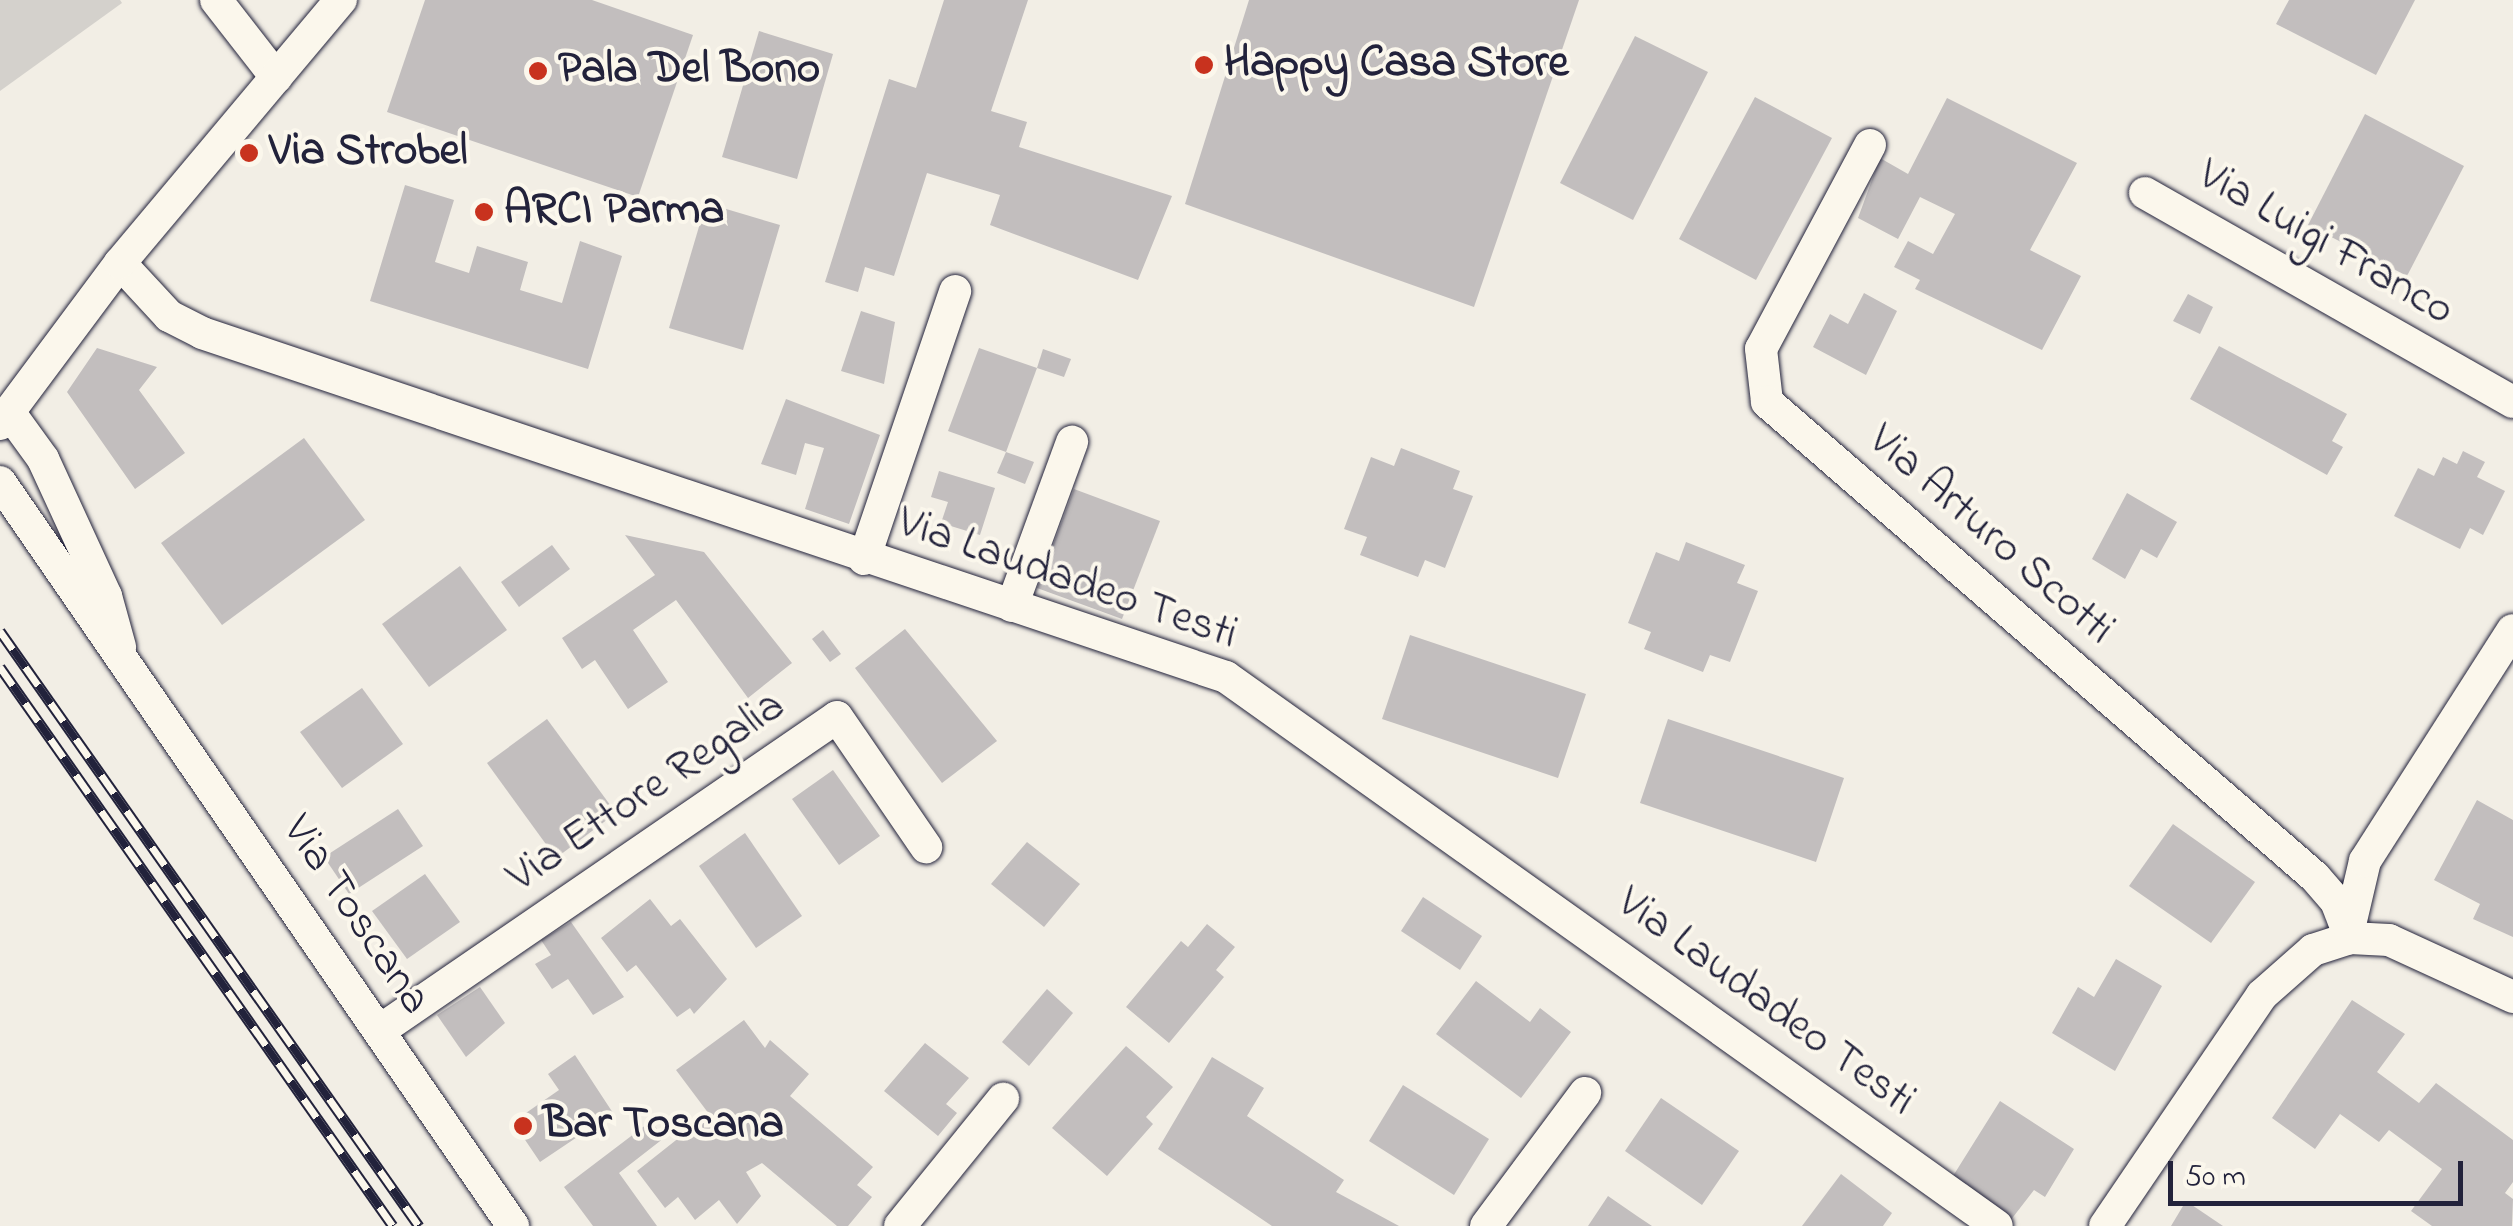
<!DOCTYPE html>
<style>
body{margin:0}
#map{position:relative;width:2513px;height:1226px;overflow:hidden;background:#f2eee5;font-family:"Indie Flower",sans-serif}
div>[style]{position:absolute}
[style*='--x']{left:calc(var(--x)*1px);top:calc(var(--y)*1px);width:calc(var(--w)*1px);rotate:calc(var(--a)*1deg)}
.green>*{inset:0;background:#d4d1cc}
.building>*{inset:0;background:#c2bebe}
.roads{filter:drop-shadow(0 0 2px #22223b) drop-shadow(0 0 2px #22223b)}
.minor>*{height:32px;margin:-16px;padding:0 16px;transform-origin:16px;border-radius:16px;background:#fbf7ec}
.rail>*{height:11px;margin-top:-5.5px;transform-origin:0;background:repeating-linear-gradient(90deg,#fbf7ec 0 22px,#22223b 0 44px);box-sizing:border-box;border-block:2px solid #22223b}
.dots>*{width:28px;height:28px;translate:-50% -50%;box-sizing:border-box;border:5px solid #fbf7ec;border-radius:50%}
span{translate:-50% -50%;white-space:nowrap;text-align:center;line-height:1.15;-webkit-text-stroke:8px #fbf7ec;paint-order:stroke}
.poi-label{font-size:45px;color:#22223b;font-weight:700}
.left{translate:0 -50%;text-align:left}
.street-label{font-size:45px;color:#22223b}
.scale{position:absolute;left:2168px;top:1161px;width:295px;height:45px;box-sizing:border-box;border:5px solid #22223b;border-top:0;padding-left:12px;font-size:30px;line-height:35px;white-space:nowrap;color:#22223b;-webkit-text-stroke:8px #fbf7ec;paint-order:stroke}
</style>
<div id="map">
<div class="green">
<div style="clip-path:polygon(0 0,120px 0,122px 3px,0 91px)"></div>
</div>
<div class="building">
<div style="clip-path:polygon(425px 0,592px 0,693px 35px,638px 197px,387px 112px)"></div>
<div style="clip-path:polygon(944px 0,1028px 0,991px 111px,1027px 122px,1019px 147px,1172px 196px,1138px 280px,990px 225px,1000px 195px,927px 173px,894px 276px,865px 267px,858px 292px,825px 282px,889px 79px,916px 88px)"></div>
<div style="clip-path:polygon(1249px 0,1579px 0,1474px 307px,1185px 204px)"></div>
<div style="clip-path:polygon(2289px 0,2415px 0,2376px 75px,2276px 24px)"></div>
<div style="clip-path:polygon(759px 31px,833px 54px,797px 179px,722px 157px)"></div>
<div style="clip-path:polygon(1635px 36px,1708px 72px,1633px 220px,1560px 183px)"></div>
<div style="clip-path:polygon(1755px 97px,1832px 138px,1756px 280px,1679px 239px)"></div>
<div style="clip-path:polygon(1947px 98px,2077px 163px,2030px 250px,2081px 276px,2042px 350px,1915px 289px,1920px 280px,1894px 267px,1908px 241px,1933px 254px,1955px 214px,1920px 197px,1898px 239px,1858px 218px,1880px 158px,1908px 174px)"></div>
<div style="clip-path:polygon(2365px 114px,2464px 166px,2407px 276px,2308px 225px)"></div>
<div style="clip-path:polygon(405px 185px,454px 200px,435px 262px,469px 273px,477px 246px,528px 262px,520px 290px,562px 303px,580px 241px,622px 256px,588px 369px,370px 301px)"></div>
<div style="clip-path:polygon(706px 203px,780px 225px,743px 350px,669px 328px)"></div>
<div style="clip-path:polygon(1864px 293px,1897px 311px,1866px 375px,1813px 347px,1830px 314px,1848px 324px)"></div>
<div style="clip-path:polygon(2188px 294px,2213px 307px,2200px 334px,2173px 321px)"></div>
<div style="clip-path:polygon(861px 311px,895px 322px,884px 384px,841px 371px)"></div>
<div style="clip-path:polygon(2219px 346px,2347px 414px,2332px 441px,2343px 447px,2327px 475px,2190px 399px)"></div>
<div style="clip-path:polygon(97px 348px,157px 367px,139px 390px,185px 453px,135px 489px,67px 392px)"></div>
<div style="clip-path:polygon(979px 348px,1037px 368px,1006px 452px,948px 431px)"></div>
<div style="clip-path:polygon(1043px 349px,1071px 359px,1064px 377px,1037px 368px)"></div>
<div style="clip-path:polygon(786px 399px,880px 435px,849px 524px,805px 509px,824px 448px,805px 443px,796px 475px,761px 464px)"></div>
<div style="clip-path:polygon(304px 438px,365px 520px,222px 625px,161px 543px)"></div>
<div style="clip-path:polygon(1401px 448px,1460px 471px,1453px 489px,1473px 496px,1445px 568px,1425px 560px,1418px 577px,1360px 555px,1367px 537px,1344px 529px,1371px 457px,1394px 466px)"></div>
<div style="clip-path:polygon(2463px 451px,2485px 462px,2477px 477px,2505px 491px,2483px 535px,2470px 528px,2460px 549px,2394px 516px,2418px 468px,2434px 476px,2443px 457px,2457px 464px)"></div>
<div style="clip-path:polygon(1006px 452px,1034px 462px,1025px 484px,997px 473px)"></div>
<div style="clip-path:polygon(939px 471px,995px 488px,980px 535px,941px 523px,948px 502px,931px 497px)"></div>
<div style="clip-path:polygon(1074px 489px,1160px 521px,1122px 619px,1037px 588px)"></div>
<div style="clip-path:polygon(2127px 493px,2177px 522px,2157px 558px,2141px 549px,2125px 579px,2092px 559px)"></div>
<div style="clip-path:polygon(625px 535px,704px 552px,792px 663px,748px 698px,676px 600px,633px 630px,668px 682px,628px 709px,595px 660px,582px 669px,562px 638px,655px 575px)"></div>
<div style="clip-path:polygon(1686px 542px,1745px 565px,1737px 583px,1758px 591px,1730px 662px,1710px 655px,1703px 672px,1644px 649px,1651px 632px,1628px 623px,1656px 552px,1679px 561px)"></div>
<div style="clip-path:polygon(552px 545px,570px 569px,519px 607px,501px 582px)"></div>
<div style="clip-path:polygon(460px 566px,507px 630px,429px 687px,382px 624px)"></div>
<div style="clip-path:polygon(905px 629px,997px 741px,942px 783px,855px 668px)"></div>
<div style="clip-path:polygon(823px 630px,841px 654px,830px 662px,812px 639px)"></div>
<div style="clip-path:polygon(1410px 635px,1586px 694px,1558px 778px,1382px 719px)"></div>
<div style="clip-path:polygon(362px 688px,403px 744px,342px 788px,300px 732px)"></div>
<div style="clip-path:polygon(547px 719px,616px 813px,556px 858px,487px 763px)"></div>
<div style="clip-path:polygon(1668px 719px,1844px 778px,1816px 862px,1640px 803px)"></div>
<div style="clip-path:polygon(833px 770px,880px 836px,839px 865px,792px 799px)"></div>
<div style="clip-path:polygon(2477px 800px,2513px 820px,2513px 937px,2473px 919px,2480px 904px,2434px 880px)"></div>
<div style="clip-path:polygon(398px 809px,423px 846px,349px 894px,324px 857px)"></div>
<div style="clip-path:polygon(2173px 824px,2255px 882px,2211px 943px,2129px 886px)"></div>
<div style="clip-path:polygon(745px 833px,802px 916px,756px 948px,699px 866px)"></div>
<div style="clip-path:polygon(1027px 842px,1080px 884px,1044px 927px,991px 884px)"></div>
<div style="clip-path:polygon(425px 874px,460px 922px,407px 959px,372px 911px)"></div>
<div style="clip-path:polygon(1423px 897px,1482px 936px,1460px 970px,1401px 931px)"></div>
<div style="clip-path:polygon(650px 899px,671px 926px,680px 919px,727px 979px,694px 1014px,690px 1008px,677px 1017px,636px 965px,627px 972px,601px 938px)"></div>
<div style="clip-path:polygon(571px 922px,624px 997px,593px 1015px,568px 979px,552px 989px,535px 964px,551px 955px,541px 940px)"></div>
<div style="clip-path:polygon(1207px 924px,1235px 947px,1216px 970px,1224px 977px,1169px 1043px,1126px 1007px,1181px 941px,1188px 947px)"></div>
<div style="clip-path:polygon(2116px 959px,2162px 986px,2115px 1071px,2052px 1033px,2078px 987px,2094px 997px)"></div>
<div style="clip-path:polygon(1476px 981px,1530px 1022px,1540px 1008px,1571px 1032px,1521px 1098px,1436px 1034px)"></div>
<div style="clip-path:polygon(480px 987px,505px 1023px,466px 1057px,437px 1015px)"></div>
<div style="clip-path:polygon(1047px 989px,1073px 1013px,1029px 1066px,1002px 1042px)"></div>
<div style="clip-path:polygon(2352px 1000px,2405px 1034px,2377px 1072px,2419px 1103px,2436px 1083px,2513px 1140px,2513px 1182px,2505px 1193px,2513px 1199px,2512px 1226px,2432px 1226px,2411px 1211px,2442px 1169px,2389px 1130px,2379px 1142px,2340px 1114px,2315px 1149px,2272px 1118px)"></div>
<div style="clip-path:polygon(744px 1020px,765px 1048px,770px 1040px,809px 1074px,790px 1096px,873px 1167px,857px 1185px,872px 1197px,848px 1226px,837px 1226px,762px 1163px,746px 1172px,761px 1196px,737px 1224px,719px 1200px,695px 1220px,678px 1197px,665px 1208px,637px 1171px,709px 1114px,676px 1070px)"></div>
<div style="clip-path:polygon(925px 1043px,969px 1078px,946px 1104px,957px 1113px,938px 1136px,884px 1091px)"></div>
<div style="clip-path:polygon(1126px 1046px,1173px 1087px,1146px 1117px,1153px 1124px,1107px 1176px,1052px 1128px)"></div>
<div style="clip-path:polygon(575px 1055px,613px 1113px,540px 1162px,513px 1122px,559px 1090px,548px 1074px)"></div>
<div style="clip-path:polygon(1212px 1057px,1264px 1088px,1247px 1116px,1344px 1180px,1336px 1192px,1399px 1226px,1272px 1226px,1158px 1149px)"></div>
<div style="clip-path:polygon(1403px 1085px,1489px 1139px,1454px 1195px,1369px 1141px)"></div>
<div style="clip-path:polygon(1661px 1098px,1739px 1151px,1702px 1205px,1625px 1151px)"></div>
<div style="clip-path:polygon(2000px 1101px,2074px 1149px,2045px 1197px,2034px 1190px,2010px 1221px,1953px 1176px)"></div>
<div style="clip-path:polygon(651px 1121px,664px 1138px,619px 1173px,657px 1226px,593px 1226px,564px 1187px)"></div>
<div style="clip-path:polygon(1841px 1174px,1892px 1213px,1883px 1226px,1802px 1226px)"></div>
<div style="clip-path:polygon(1608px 1196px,1637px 1216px,1652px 1226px,1588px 1226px)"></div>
<div style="clip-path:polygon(2186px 1201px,2223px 1226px,2171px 1226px)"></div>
</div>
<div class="roads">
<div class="minor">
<div style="--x:216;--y:0;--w:98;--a:52.1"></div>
<div style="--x:1870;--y:145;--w:231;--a:118.1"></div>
<div style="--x:1761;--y:349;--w:53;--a:83.5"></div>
<div style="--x:1767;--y:402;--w:725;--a:40.92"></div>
<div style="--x:2315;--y:877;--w:32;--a:49"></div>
<div style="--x:2336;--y:901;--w:40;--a:69"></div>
<div style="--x:2145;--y:193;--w:423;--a:29.6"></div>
<div style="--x:120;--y:263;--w:72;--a:47.2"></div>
<div style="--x:169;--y:316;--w:37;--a:27"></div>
<div style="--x:202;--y:333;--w:1080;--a:18.57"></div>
<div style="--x:1226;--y:677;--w:946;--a:35.45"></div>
<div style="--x:9;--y:412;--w:58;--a:54.1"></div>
<div style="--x:43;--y:459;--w:151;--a:65.3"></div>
<div style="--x:106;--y:596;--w:53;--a:74.6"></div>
<div style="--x:0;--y:424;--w:201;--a:-53.3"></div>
<div style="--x:120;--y:263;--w:344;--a:-50"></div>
<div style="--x:0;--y:482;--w:904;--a:55.41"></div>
<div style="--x:864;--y:559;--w:283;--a:-71.2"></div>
<div style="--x:1012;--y:606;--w:175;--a:-69.9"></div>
<div style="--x:2349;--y:929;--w:70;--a:-76.8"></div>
<div style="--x:2365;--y:861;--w:274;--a:-57.4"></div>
<div style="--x:379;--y:1031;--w:555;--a:-34.43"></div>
<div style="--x:837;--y:717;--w:158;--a:55.6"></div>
<div style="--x:900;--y:1226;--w:164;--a:-51"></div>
<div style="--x:1486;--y:1226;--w:166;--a:-53.3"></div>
<div style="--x:2105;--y:1226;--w:279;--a:-55.8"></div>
<div style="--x:2262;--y:995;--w:68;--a:-41.4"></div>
<div style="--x:2313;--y:950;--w:39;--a:-18"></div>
<div style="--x:2350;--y:938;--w:39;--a:3"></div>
<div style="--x:2389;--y:940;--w:136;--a:24.7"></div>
</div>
</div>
<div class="rail">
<div style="--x:0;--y:631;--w:728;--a:54.85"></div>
<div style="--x:0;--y:667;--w:683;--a:54.89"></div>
</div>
<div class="dots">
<div style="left:1204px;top:65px;background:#c8321e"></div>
<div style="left:538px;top:71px;background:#c8321e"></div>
<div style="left:249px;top:153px;background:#c8321e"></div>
<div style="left:484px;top:212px;background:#c8321e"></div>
<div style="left:523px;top:1126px;background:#c8321e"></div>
</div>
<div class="poi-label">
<span class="left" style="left:1224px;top:65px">Happy Casa Store</span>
<span class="left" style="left:558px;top:71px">Pala Del Bono</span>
<span class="left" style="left:269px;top:153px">Via Strobel</span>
<span class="left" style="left:504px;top:212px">ARCI Parma</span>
<span class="left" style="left:543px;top:1126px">Bar Toscana</span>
</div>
<div class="street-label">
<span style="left:2325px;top:244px;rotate:30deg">Via Luigi Franco</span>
<span style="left:1990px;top:536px;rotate:41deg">Via Arturo Scotti</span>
<span style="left:1067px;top:580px;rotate:19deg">Via Laudadeo Testi</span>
<span style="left:647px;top:793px;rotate:-34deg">Via Ettore Regalia</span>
<span style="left:355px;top:916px;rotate:56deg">Via Toscana</span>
<span style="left:1765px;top:1003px;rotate:36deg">Via Laudadeo Testi</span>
</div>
<div class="scale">50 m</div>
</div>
